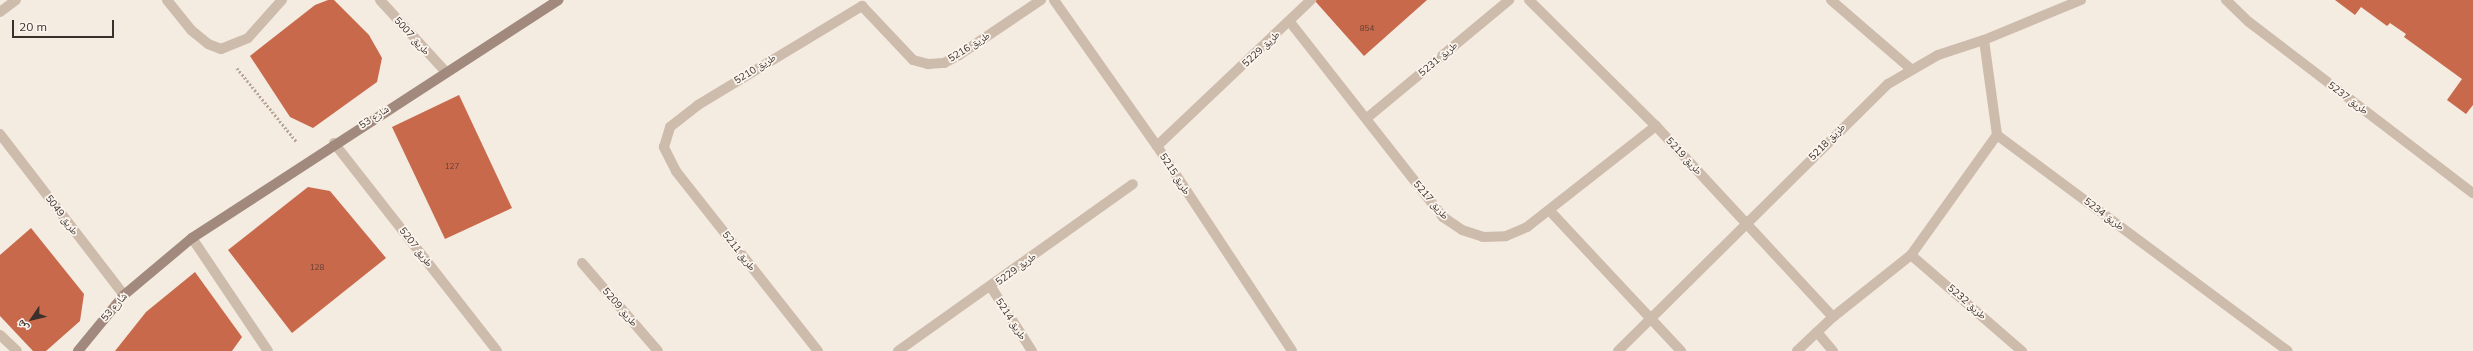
<!DOCTYPE html>
<meta charset="utf-8">
<style>
body{margin:0}
#map{position:relative;width:2473px;height:351px;overflow:hidden;background:#f4ebe1;font-family:Mulish,"Noto Naskh Arabic",sans-serif}
div>[style]{position:absolute}
[style*='--x']{left:calc(var(--x)*1px);top:calc(var(--y)*1px);width:calc(var(--w)*1px);rotate:calc(var(--a)*1deg)}
.building>*{inset:0;background:#c8694b}
.path>*{height:2.5px;margin-top:-1.25px;transform-origin:0;background:repeating-linear-gradient(90deg,#b9a596 0 2px,transparent 0 4px)}
.street>*{height:10px;margin:-5px;padding:0 5px;transform-origin:5px;border-radius:5px;background:#cdbbac}
.secondary>*{height:10px;margin:-5px;padding:0 5px;transform-origin:5px;border-radius:5px;background:#a18a7d}
span{translate:-50% -50%;white-space:nowrap;text-align:center;line-height:1.15;-webkit-text-stroke:3.5px #fbf5ee;paint-order:stroke}
.number-label{font-size:8px;color:#5e3e33}
.number-label span{-webkit-text-stroke-width:0}
.street-label{font-size:10px;color:#3b302b}
.north{position:absolute;left:12px;top:299px;width:40px;height:40px;-webkit-text-stroke:3px #fbf5ee;paint-order:stroke;rotate:235deg;font-size:11px;font-weight:700;line-height:16px;text-align:center;color:#3b302b}
.north::after{content:'';display:block;margin:auto;width:14px;height:18px;background:#3b302b;clip-path:polygon(50% 0,100% 100%,50% 72%,0 100%)}
.scale{position:absolute;left:12px;top:20px;width:102px;height:18px;box-sizing:border-box;border:2px solid #3b302b;border-top:0;padding-left:5px;font-size:12px;line-height:14px;white-space:nowrap;color:#3b302b;-webkit-text-stroke:3px #fbf5ee;paint-order:stroke}
</style>
<div id="map">
<div class="building">
<div style="clip-path:polygon(328px 0,334px 0,369px 35px,382px 58px,377px 82px,313px 128px,290px 117px,250px 56px,315px 5px)"></div>
<div style="clip-path:polygon(1317px 0,1427px 0,1364px 56px,1315px 1px)"></div>
<div style="clip-path:polygon(2335px 0,2473px 0,2473px 105px,2466px 114px,2447px 100px,2462px 79px,2404px 37px,2406px 34px,2390px 23px,2387px 26px,2361px 7px,2355px 15px)"></div>
<div style="clip-path:polygon(459px 95px,512px 208px,445px 239px,392px 127px)"></div>
<div style="clip-path:polygon(308px 187px,330px 191px,386px 258px,292px 333px,228px 250px)"></div>
<div style="clip-path:polygon(31px 228px,84px 294px,80px 321px,46px 351px,33px 351px,0 316px,0 255px)"></div>
<div style="clip-path:polygon(195px 272px,242px 337px,232px 351px,115px 351px,146px 312px)"></div>
</div>
<div class="path">
<div style="--x:237;--y:68;--w:95;--a:51"></div>
</div>
<div class="street">
<div style="--x:167;--y:0;--w:38;--a:51"></div>
<div style="--x:191;--y:30;--w:22;--a:39"></div>
<div style="--x:208;--y:44;--w:14;--a:21"></div>
<div style="--x:221;--y:49;--w:29;--a:-22"></div>
<div style="--x:248;--y:38;--w:51;--a:-48.2"></div>
<div style="--x:380;--y:0;--w:96;--a:47.5"></div>
<div style="--x:1054;--y:0;--w:179;--a:54.8"></div>
<div style="--x:1157;--y:146;--w:245;--a:56.6"></div>
<div style="--x:1529;--y:0;--w:179;--a:44.8"></div>
<div style="--x:1656;--y:126;--w:260;--a:47.2"></div>
<div style="--x:1831;--y:0;--w:106;--a:40.8"></div>
<div style="--x:2226;--y:0;--w:32;--a:44"></div>
<div style="--x:2249;--y:22;--w:282;--a:37.4"></div>
<div style="--x:862;--y:6;--w:74;--a:46.6"></div>
<div style="--x:913;--y:60;--w:16;--a:15"></div>
<div style="--x:928;--y:64;--w:16;--a:-4"></div>
<div style="--x:944;--y:63;--w:17;--a:-28"></div>
<div style="--x:959;--y:55;--w:99;--a:-33.9"></div>
<div style="--x:0;--y:12;--w:20;--a:-37"></div>
<div style="--x:1290;--y:22;--w:248;--a:51.9"></div>
<div style="--x:1443;--y:217;--w:23;--a:34"></div>
<div style="--x:1462;--y:230;--w:22;--a:18"></div>
<div style="--x:1483;--y:237;--w:23;--a:-2"></div>
<div style="--x:1506;--y:236;--w:23;--a:-23"></div>
<div style="--x:1527;--y:227;--w:164;--a:-38.1"></div>
<div style="--x:1984;--y:40;--w:96;--a:82.2"></div>
<div style="--x:1997;--y:135;--w:362;--a:36.6"></div>
<div style="--x:1367;--y:118;--w:185;--a:-39.7"></div>
<div style="--x:0;--y:134;--w:203;--a:52.4"></div>
<div style="--x:334;--y:143;--w:264;--a:51.9"></div>
<div style="--x:1157;--y:146;--w:212;--a:-43.5"></div>
<div style="--x:1550;--y:211;--w:192;--a:46.9"></div>
<div style="--x:192;--y:238;--w:136;--a:56.1"></div>
<div style="--x:1911;--y:255;--w:147;--a:40.9"></div>
<div style="--x:582;--y:263;--w:116;--a:49.2"></div>
<div style="--x:991;--y:287;--w:76;--a:57.4"></div>
<div style="--x:1817;--y:332;--w:25;--a:50"></div>
<div style="--x:0;--y:335;--w:23;--a:43"></div>
<div style="--x:818;--y:351;--w:229;--a:-128.3"></div>
<div style="--x:676;--y:171;--w:27;--a:-117"></div>
<div style="--x:664;--y:147;--w:21;--a:-73"></div>
<div style="--x:670;--y:127;--w:36;--a:-38"></div>
<div style="--x:698;--y:105;--w:192;--a:-31.1"></div>
<div style="--x:898;--y:351;--w:288;--a:-35.4"></div>
<div style="--x:1618;--y:351;--w:380;--a:-44.7"></div>
<div style="--x:1888;--y:84;--w:58;--a:-30.1"></div>
<div style="--x:1938;--y:55;--w:48;--a:-18.1"></div>
<div style="--x:1984;--y:40;--w:105;--a:-22.4"></div>
<div style="--x:1797;--y:351;--w:50;--a:-43.4"></div>
<div style="--x:1833;--y:317;--w:100;--a:-38.5"></div>
<div style="--x:1911;--y:255;--w:148;--a:-54.4"></div>
</div>
<div class="secondary">
<div style="--x:78;--y:351;--w:72;--a:-50.6"></div>
<div style="--x:124;--y:295;--w:89;--a:-40"></div>
<div style="--x:192;--y:238;--w:437;--a:-33"></div>
</div>
<div class="number-label">
<span style="left:1367px;top:29px">854</span>
<span style="left:452px;top:167px">127</span>
<span style="left:317px;top:268px">128</span>
</div>
<div class="street-label">
<span style="left:412px;top:36px;rotate:48deg">طريق 5007</span>
<span style="left:969px;top:47px;rotate:-32deg">طريق 5216</span>
<span style="left:1261px;top:49px;rotate:-43deg">طريق 5229</span>
<span style="left:1438px;top:59px;rotate:-40deg">طريق 5231</span>
<span style="left:755px;top:69px;rotate:-32deg">طريق 5210</span>
<span style="left:2348px;top:98px;rotate:37deg">طريق 5237</span>
<span style="left:374px;top:117px;rotate:-33deg">شارع 53</span>
<span style="left:1827px;top:142px;rotate:-45deg">طريق 5218</span>
<span style="left:1684px;top:156px;rotate:47deg">طريق 5219</span>
<span style="left:1175px;top:174px;rotate:57deg">طريق 5215</span>
<span style="left:1431px;top:200px;rotate:49deg">طريق 5217</span>
<span style="left:2104px;top:214px;rotate:37deg">طريق 5234</span>
<span style="left:62px;top:215px;rotate:53deg">طريق 5049</span>
<span style="left:416px;top:247px;rotate:52deg">طريق 5207</span>
<span style="left:739px;top:251px;rotate:52deg">طريق 5211</span>
<span style="left:1016px;top:269px;rotate:-36deg">طريق 5229</span>
<span style="left:1967px;top:302px;rotate:41deg">طريق 5232</span>
<span style="left:114px;top:307px;rotate:-49deg">شارع 53</span>
<span style="left:620px;top:307px;rotate:49deg">طريق 5209</span>
<span style="left:1011px;top:319px;rotate:57deg">طريق 5214</span>
</div>
<div class="north">ش</div>
<div class="scale">20 m</div>
</div>
